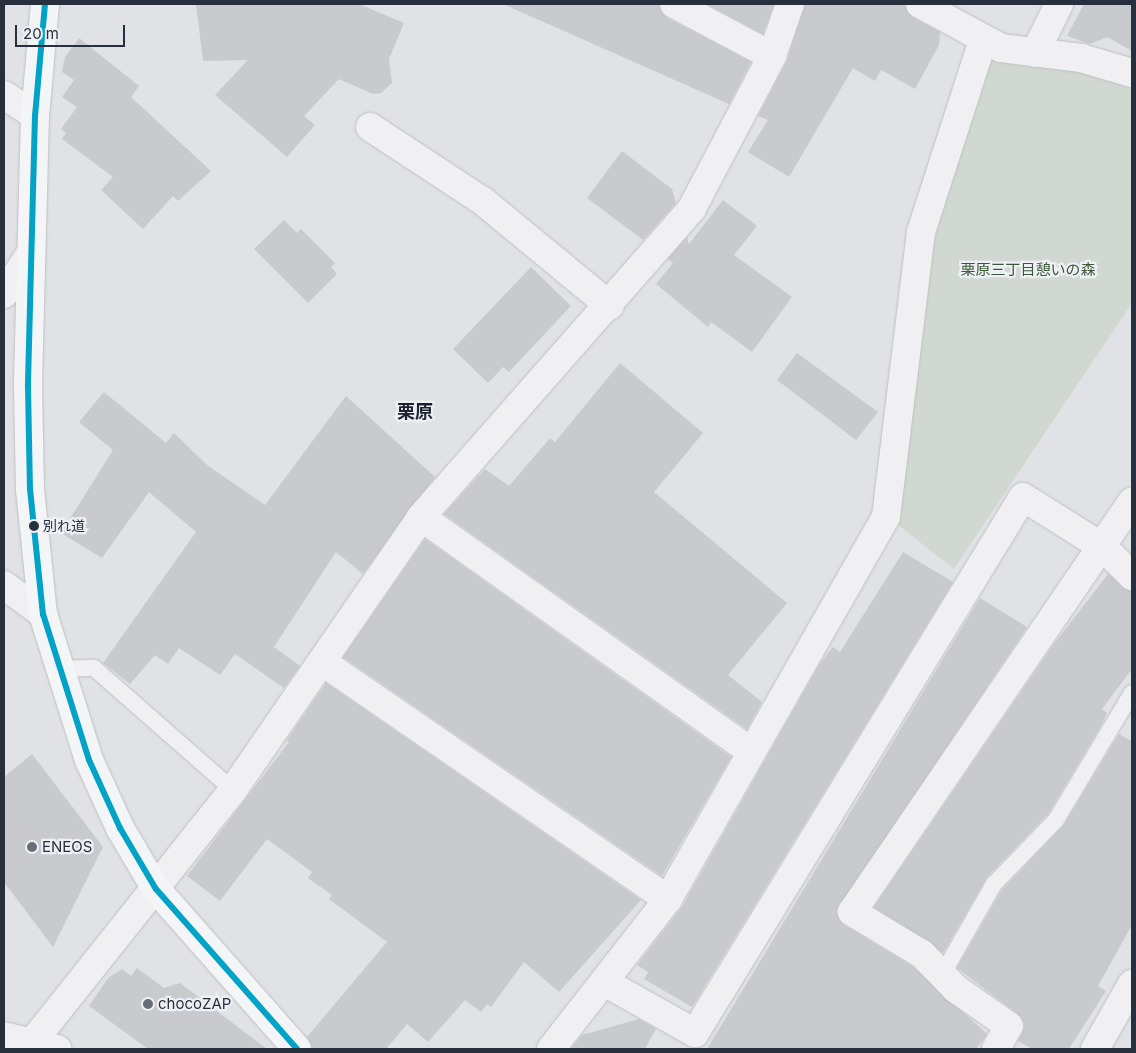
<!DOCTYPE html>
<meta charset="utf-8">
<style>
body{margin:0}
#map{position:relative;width:1136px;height:1053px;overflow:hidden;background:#e0e2e5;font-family:Inter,"Noto Sans JP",sans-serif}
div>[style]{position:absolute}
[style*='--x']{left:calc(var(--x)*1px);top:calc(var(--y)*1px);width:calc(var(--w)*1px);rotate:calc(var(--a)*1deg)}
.green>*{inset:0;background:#d1d8d1}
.building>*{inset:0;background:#c8cacd}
.roads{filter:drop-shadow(0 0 1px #bec0c3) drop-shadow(0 0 1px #bec0c3)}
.service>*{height:16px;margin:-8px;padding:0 8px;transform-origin:8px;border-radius:8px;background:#f0f0f2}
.minor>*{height:28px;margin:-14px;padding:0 14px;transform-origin:14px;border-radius:14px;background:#f0f0f2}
.primary>*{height:28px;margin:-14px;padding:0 14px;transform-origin:14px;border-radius:14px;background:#f4f5f6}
.bus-1>*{height:6px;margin:-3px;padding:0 3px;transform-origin:3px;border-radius:3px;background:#02a3c7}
.dots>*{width:14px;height:14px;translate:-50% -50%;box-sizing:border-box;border:2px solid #eef0f5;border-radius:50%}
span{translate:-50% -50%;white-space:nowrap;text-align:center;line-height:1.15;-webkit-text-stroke:4.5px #eef0f5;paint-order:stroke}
.bus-label{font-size:14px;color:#28303d}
.left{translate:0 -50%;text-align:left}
.park-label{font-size:15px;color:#3c5837}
.poi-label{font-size:15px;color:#28303d}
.quarter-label{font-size:18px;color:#1b212e;font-weight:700}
.frame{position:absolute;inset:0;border:5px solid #28303d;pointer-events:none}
.scale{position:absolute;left:15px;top:25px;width:110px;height:22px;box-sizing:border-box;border:2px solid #28303d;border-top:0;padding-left:6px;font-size:15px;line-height:18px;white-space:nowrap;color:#28303d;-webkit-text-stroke:4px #eef0f5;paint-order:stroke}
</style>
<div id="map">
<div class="green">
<div style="clip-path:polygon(988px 48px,1080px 67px,1132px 90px,1132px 303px,954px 569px,897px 524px,927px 234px)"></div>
</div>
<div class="building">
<div style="clip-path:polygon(196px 4px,359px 4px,404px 23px,389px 59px,392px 83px,381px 93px,373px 94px,339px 79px,304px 116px,315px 125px,287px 157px,215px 95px,248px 60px,203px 61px)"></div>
<div style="clip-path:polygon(503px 4px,658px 4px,667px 18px,751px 62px,729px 104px)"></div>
<div style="clip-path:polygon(707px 4px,774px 4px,763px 34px)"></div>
<div style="clip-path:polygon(805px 4px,904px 4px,912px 17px,940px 32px,939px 45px,915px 89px,881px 70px,875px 81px,853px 68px,789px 177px,748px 152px,768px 120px,758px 116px,787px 61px)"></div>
<div style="clip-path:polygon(1084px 4px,1132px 4px,1132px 51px,1107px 37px,1090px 44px,1067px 36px)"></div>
<div style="clip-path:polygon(79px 38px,139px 86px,131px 97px,211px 171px,178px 201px,173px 196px,143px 229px,101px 190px,113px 177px,62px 139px,66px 133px,61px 129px,77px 107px,62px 97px,74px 80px,62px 72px,65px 57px)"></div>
<div style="clip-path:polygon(622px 151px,672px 189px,676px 203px,643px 240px,587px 198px)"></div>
<div style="clip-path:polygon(723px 200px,757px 226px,734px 255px,792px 297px,752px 352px,711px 322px,708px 327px,656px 284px,673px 263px,668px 259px,687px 237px,689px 244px)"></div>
<div style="clip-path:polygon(284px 220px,297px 233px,301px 229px,335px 263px,331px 267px,337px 274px,308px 303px,254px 249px)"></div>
<div style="clip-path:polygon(531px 267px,571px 306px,509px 372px,503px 367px,488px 383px,453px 349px)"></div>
<div style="clip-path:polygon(797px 353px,878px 412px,856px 440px,777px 380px)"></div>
<div style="clip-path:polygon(620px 363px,703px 433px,654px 492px,787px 603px,728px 675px,762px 702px,747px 729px,444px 514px,485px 469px,509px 486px,550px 438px,555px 442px)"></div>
<div style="clip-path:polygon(104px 392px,166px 443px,174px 433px,207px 465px,265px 505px,346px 396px,435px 477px,363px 574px,336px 552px,274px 647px,300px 666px,284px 688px,235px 654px,220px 675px,179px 648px,168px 664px,155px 655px,130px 684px,103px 663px,196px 532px,149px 492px,102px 558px,61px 533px,113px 450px,79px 422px)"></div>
<div style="clip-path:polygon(425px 539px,731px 757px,662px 876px,343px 657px)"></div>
<div style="clip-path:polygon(903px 552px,953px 582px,692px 1007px,644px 979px,648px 972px,637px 965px,682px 907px,819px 665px,833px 647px,840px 652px)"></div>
<div style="clip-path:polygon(1108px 574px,1132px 591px,1132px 669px,1102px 709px,1107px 713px,1102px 724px,1048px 814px,987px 877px,943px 953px,874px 907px,1054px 644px)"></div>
<div style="clip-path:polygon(980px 598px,1027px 627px,836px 912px,844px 925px,912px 966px,987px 1034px,976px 1049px,707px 1049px)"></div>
<div style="clip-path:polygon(326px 683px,641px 900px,559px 992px,524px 962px,491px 1007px,487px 1004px,481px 1012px,465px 1000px,428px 1042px,407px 1024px,386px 1049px,312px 1049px,307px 1037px,387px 942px,329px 899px,332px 895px,308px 878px,312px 872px,267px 839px,220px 901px,187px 876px,289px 742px,287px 740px)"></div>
<div style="clip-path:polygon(1119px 734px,1132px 741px,1132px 925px,1098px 986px,1106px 991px,1069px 1049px,1032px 1049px,1018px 1041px,1025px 1026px,1018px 1014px,957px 968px,1002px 890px,1064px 825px)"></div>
<div style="clip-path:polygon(32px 754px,103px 847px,53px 947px,4px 882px,4px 777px)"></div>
<div style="clip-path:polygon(137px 968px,164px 988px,180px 983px,267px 1049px,148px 1049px,89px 1006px,108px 978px,122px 969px,131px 976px)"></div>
<div style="clip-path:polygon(639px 1019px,656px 1029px,645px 1049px,571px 1049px,582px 1035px)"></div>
</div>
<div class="roads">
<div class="service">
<div style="--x:57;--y:669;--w:37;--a:-2"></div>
<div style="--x:94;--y:668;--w:185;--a:41.3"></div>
<div style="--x:942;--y:975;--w:105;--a:-60.3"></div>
<div style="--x:994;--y:884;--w:89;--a:-45.9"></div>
<div style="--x:1056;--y:820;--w:148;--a:-59.1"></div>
</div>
<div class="minor">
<div style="--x:674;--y:4;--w:111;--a:28"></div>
<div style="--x:920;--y:4;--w:92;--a:28.5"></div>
<div style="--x:1001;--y:48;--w:81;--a:7.1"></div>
<div style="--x:1081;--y:58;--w:53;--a:16.4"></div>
<div style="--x:1035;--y:53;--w:55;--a:-63.9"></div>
<div style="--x:4;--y:95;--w:37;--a:33"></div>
<div style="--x:370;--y:127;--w:136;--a:33.3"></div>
<div style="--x:484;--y:202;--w:163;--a:39.5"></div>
<div style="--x:4;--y:294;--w:48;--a:-57"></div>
<div style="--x:421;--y:517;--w:402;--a:35.4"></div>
<div style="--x:4;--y:585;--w:49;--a:36.6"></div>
<div style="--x:324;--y:663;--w:417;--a:34.5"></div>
<div style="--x:606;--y:983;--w:102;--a:29.3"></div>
<div style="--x:695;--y:1033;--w:628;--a:-58.54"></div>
<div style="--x:1023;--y:497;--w:96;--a:32.2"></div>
<div style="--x:1104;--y:548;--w:40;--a:45"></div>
<div style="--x:4;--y:1036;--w:55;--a:13.8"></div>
<div style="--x:27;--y:1049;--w:331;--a:-51.5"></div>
<div style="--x:233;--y:790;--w:331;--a:-55.4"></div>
<div style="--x:421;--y:517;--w:411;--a:-48.7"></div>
<div style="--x:692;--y:208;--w:172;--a:-62.2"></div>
<div style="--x:772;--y:56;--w:55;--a:-70.9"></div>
<div style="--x:551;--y:1049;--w:190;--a:-52"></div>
<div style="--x:668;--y:899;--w:440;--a:-60.3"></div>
<div style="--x:886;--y:517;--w:287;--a:-83"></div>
<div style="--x:921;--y:232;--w:202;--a:-72.1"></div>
<div style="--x:996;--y:1049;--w:26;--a:-61"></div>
<div style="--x:1009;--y:1026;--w:65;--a:-145.1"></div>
<div style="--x:956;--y:989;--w:49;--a:-134.2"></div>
<div style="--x:922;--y:954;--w:82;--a:-149"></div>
<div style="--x:852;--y:912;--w:497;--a:-55.7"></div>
<div style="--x:1095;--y:1049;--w:75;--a:-60.4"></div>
</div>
<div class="primary">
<div style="--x:45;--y:4;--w:111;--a:95.1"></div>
<div style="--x:35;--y:115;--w:272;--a:91.5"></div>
<div style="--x:28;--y:387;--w:102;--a:88.9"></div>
<div style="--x:30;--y:489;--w:126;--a:84.1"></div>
<div style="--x:43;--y:614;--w:153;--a:72.5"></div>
<div style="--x:89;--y:760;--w:75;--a:65.5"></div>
<div style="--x:120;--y:828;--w:71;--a:59.5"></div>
<div style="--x:156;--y:889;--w:213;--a:48.6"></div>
</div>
</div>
<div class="bus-1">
<div style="--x:45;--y:4;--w:111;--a:95.1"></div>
<div style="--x:35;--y:115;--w:272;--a:91.5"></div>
<div style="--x:28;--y:387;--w:102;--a:88.9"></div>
<div style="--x:30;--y:489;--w:126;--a:84.1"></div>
<div style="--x:43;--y:614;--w:153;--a:72.5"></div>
<div style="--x:89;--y:760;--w:75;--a:65.5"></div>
<div style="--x:120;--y:828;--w:71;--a:59.5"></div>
<div style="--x:156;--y:889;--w:213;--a:48.6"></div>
</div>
<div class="dots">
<div style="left:34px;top:526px;background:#28303d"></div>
<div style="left:32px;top:847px;background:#686e78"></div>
<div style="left:148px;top:1004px;background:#686e78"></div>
</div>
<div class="bus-label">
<span class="left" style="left:43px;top:526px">別れ道</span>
</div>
<div class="park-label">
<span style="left:1028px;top:270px">栗原三丁目憩いの森</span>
</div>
<div class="poi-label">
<span class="left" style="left:42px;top:847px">ENEOS</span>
<span class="left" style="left:158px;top:1004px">chocoZAP</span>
</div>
<div class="quarter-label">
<span style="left:415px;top:412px">栗原</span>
</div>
<div class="frame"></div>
<div class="scale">20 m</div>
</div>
